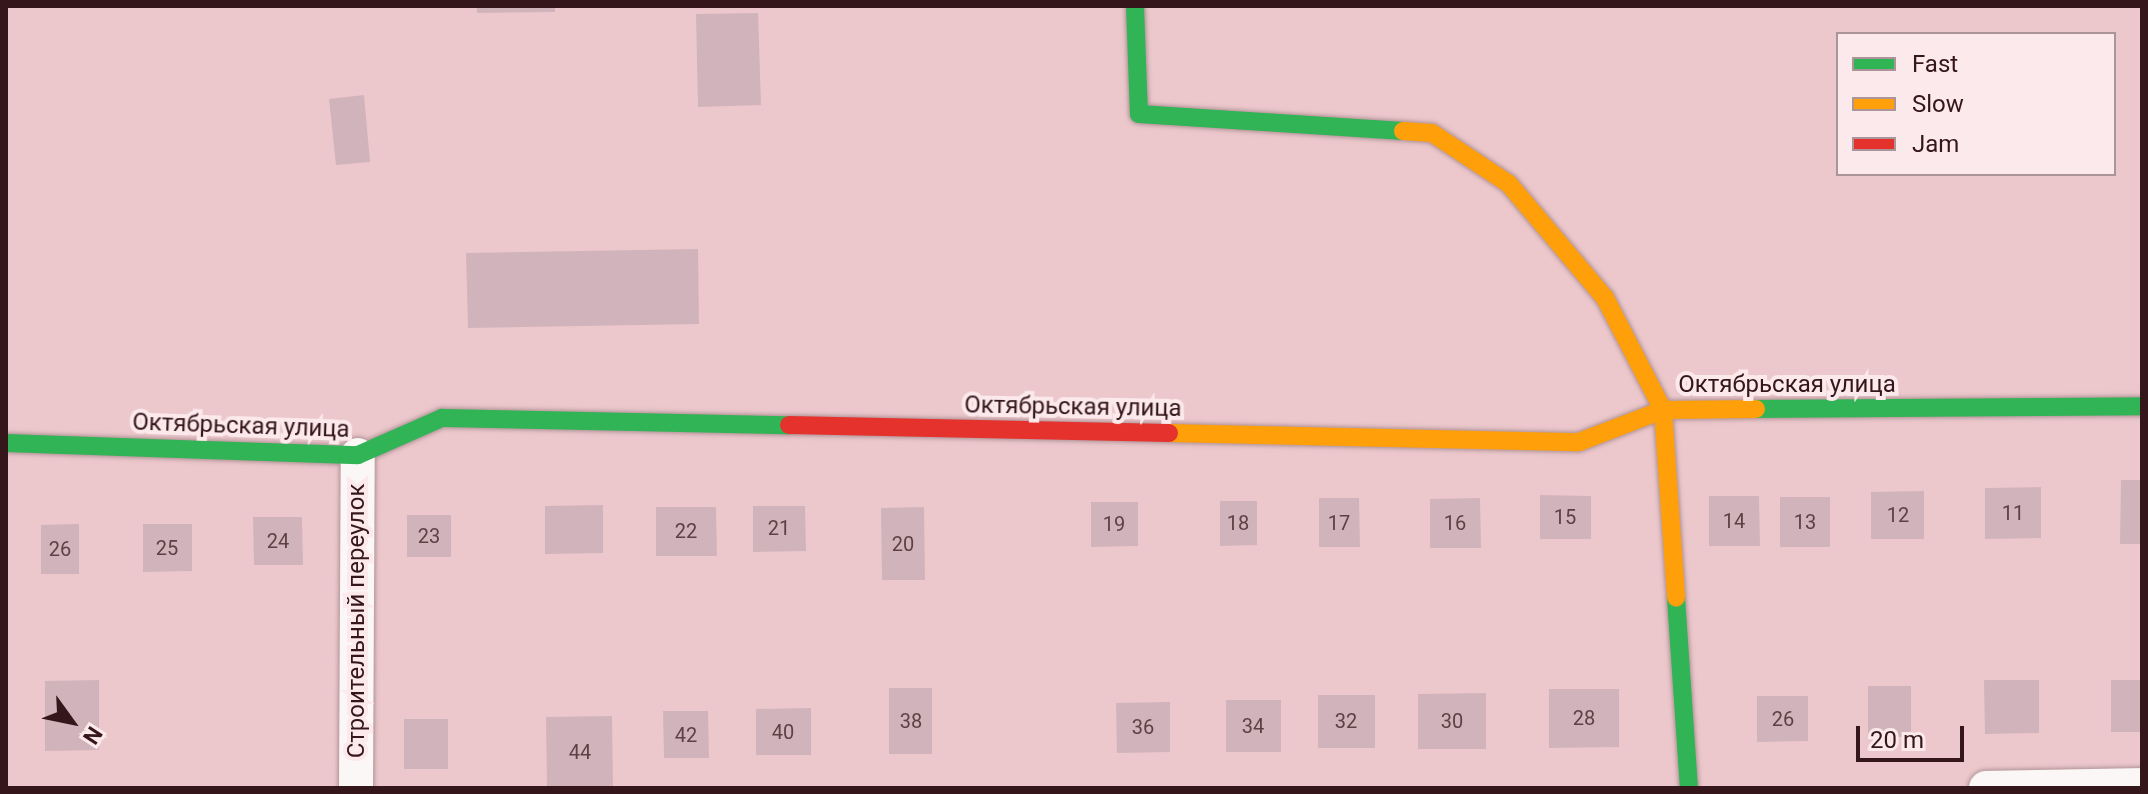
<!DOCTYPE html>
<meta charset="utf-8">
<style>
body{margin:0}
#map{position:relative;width:2148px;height:794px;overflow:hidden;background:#ecc8cc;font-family:Roboto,sans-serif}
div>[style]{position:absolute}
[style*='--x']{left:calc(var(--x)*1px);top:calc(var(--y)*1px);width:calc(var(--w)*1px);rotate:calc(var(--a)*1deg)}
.building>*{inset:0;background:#d1b3bb}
.roads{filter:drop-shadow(0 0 2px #b19397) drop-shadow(0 0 2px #b19397)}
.street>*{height:34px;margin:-17px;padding:0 17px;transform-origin:17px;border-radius:17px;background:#fcf7f7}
.fast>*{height:18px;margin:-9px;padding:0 9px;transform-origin:9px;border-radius:9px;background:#30b455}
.slow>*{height:18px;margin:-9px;padding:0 9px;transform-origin:9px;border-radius:9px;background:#ff9f0a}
.jam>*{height:18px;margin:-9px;padding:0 9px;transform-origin:9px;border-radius:9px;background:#e5322d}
span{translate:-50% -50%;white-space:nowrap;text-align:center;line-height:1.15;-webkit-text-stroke:8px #fbe9eb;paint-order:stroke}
.number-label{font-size:20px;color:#5e4046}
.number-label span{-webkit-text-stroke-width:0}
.street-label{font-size:24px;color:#34161b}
.frame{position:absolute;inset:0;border:8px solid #34161b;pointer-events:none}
.legend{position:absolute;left:1836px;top:32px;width:280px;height:144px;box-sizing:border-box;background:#fbe9eb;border:2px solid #ab9598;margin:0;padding:10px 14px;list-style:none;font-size:24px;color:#34161b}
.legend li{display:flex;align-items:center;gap:16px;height:40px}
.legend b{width:40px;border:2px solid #ab9598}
.north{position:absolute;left:32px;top:682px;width:80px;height:80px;-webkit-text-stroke:6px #fbe9eb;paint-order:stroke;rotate:123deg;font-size:22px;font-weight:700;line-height:32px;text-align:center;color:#34161b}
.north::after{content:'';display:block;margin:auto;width:28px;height:36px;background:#34161b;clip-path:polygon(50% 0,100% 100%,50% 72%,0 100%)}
.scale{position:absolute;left:1856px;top:726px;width:108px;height:36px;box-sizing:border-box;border:4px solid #34161b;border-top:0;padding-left:10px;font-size:24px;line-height:28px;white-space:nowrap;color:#34161b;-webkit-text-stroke:6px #fbe9eb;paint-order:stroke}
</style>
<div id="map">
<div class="building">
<div style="clip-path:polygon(477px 6px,555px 6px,555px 12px,477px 13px)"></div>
<div style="clip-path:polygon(758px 13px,761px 105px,698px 107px,696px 14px)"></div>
<div style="clip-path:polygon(364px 95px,370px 162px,336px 165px,329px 99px)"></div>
<div style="clip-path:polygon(698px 249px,699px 324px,468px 328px,466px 253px)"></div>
<div style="clip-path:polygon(2121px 480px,2142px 480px,2142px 544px,2120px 544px)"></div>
<div style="clip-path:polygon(2041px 487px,2041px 538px,1985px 539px,1985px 488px)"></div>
<div style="clip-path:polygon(1924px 491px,1924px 539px,1871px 539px,1871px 492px)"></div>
<div style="clip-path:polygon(1540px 495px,1591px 496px,1591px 539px,1540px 539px)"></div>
<div style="clip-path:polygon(1709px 496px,1759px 496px,1760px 546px,1709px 546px)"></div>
<div style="clip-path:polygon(1780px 497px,1830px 497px,1830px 547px,1780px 547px)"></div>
<div style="clip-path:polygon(1319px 498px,1359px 498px,1360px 547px,1319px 547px)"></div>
<div style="clip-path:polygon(1480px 498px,1481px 548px,1430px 548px,1430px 499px)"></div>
<div style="clip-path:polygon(1220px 501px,1257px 501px,1257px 545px,1220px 546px)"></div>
<div style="clip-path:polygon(1091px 502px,1138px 502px,1138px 546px,1091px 547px)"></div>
<div style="clip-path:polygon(603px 505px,603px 553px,545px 554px,545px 506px)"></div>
<div style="clip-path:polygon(753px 506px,805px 506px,806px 551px,753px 552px)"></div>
<div style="clip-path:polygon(656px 507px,716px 507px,717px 556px,656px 556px)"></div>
<div style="clip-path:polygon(924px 507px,925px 580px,882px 580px,881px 508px)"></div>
<div style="clip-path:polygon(407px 515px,451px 515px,451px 557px,407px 557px)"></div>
<div style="clip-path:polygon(253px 517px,302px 517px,303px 565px,254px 565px)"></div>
<div style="clip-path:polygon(79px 524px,79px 574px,41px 574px,41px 525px)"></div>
<div style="clip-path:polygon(143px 524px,192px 524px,192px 571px,143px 572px)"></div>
<div style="clip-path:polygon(99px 680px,99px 750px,45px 751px,45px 681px)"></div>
<div style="clip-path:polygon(1984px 680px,2039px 680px,2039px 733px,1985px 734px)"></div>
<div style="clip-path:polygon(2111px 680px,2142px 680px,2142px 732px,2111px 732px)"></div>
<div style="clip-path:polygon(1868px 686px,1911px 686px,1911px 737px,1868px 737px)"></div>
<div style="clip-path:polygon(889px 688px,932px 688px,932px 754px,889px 754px)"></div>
<div style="clip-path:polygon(1549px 689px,1619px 689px,1619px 747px,1549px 748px)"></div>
<div style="clip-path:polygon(1486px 693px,1486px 749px,1418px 749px,1418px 694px)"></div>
<div style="clip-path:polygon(1318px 695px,1375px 695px,1375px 748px,1318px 748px)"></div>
<div style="clip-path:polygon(1757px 696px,1808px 696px,1808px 741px,1757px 742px)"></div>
<div style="clip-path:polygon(1226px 700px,1281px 700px,1281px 752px,1226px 752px)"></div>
<div style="clip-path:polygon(1170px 702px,1170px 752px,1117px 753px,1116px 703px)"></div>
<div style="clip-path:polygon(811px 708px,811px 755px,756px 755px,756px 709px)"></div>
<div style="clip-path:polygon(663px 711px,708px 711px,709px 758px,664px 758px)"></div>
<div style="clip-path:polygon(612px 716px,613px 787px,547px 788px,546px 717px)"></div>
<div style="clip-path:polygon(404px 719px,448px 719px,448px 769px,404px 769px)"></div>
</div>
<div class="roads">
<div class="street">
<div style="--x:356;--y:788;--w:333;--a:-89.7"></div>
<div style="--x:1986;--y:788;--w:156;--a:-1.1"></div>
</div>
<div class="fast">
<div style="--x:1135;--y:6;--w:108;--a:87.9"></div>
<div style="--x:1139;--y:114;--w:265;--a:3.7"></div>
<div style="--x:1756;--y:409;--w:386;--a:-0.4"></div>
<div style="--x:6;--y:443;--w:352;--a:2"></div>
<div style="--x:358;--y:455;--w:92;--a:-23.8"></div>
<div style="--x:442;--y:418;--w:347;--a:1.2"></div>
<div style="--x:1676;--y:598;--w:190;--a:86.1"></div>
</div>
<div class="slow">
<div style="--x:1403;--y:131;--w:29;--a:4"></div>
<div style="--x:1432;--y:133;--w:92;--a:33.5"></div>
<div style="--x:1509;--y:184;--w:149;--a:49.9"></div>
<div style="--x:1605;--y:298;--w:126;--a:62.6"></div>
<div style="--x:1663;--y:410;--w:188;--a:86"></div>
<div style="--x:1169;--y:433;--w:410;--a:1.3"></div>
<div style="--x:1579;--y:442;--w:90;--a:-20.9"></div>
<div style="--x:1663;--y:410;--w:93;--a:-0.6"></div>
</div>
<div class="jam">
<div style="--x:789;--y:425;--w:380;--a:1.2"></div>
</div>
</div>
<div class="number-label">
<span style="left:2013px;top:513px">11</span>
<span style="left:1898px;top:515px">12</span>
<span style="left:1565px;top:517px">15</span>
<span style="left:1734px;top:521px">14</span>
<span style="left:1805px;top:522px">13</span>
<span style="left:1238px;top:523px">18</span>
<span style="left:1339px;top:523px">17</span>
<span style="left:1455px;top:523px">16</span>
<span style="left:1114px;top:524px">19</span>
<span style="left:779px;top:528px">21</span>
<span style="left:686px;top:531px">22</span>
<span style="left:429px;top:536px">23</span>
<span style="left:278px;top:541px">24</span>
<span style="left:903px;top:544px">20</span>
<span style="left:167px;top:548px">25</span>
<span style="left:60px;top:549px">26</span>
<span style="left:1584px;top:718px">28</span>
<span style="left:1783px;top:719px">26</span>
<span style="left:911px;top:721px">38</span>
<span style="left:1346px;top:721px">32</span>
<span style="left:1452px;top:721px">30</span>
<span style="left:1253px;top:726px">34</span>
<span style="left:1143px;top:727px">36</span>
<span style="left:783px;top:732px">40</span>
<span style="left:686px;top:735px">42</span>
<span style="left:580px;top:752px">44</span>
</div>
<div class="street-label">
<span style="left:1787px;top:385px">Октябрьская улица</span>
<span style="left:1073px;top:407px;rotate:1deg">Октябрьская улица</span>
<span style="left:241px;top:426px;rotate:2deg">Октябрьская улица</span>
<span style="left:357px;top:621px;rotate:-90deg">Строительный переулок</span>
</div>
<div class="frame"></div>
<ul class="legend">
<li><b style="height:10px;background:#30b455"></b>Fast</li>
<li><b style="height:10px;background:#ff9f0a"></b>Slow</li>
<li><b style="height:10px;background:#e5322d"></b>Jam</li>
</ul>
<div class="north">N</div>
<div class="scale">20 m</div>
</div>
